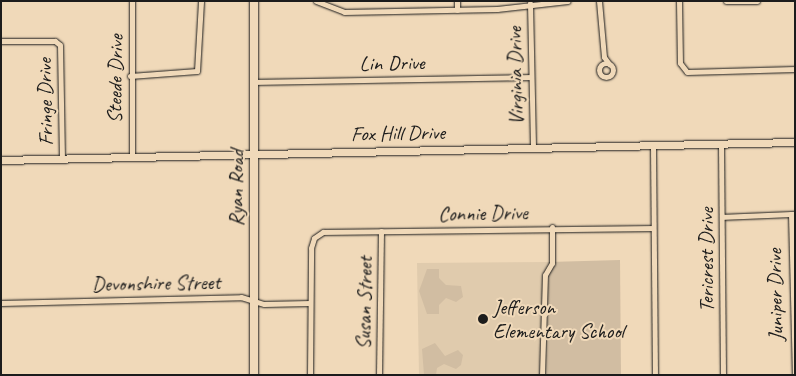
<!DOCTYPE html>
<style>
body{margin:0}
#map{position:relative;width:796px;height:376px;overflow:hidden;background:#f0d9b9;font-family:Caveat,sans-serif}
div>[style]{position:absolute}
[style*='--x']{left:calc(var(--x)*1px);top:calc(var(--y)*1px);width:calc(var(--w)*1px);rotate:calc(var(--a)*1deg)}
.built>*{inset:0;background:#e0cbad}
.green>*{inset:0;background:#d1bda2}
.roads{filter:drop-shadow(0 0 1px #1c1c1c) drop-shadow(0 0 1px #1c1c1c)}
.minor>*{height:5px;margin:-2.5px;padding:0 2.5px;transform-origin:2.5px;border-radius:2.5px;background:#f0d9b9}
.minor>.ring{margin:-2.5px;padding:0;box-sizing:content-box;background:none;border:5px solid #f0d9b9;border-radius:50%}
.tertiary>*{height:7px;margin:-3.5px;padding:0 3.5px;transform-origin:3.5px;border-radius:3.5px;background:#f0d9b9}
.secondary>*{height:8px;margin:-4px;padding:0 4px;transform-origin:4px;border-radius:4px;background:#f0d9b9}
.dots>*{width:14px;height:14px;translate:-50% -50%;box-sizing:border-box;border:2px solid #f0d9b9;border-radius:50%}
span{translate:-50% -50%;white-space:nowrap;text-align:center;line-height:1.15;-webkit-text-stroke:4px #f0d9b9;paint-order:stroke}
.street-label{font-size:21px;color:#1c1c1c}
.poi-label{font-size:21px;color:#1c1c1c}
.left{translate:0 -50%;text-align:left}
.frame{position:absolute;inset:0;border:2px solid #1c1c1c;pointer-events:none}
</style>
<div id="map">
<div class="built">
<div style="clip-path:polygon(549px 262px,547px 375px,419px 375px,417px 263px)"></div>
</div>
<div class="green">
<div style="clip-path:polygon(620px 260px,621px 375px,547px 375px,549px 262px)"></div>
<div style="clip-path:polygon(427px 269px,439px 269px,439px 278px,446px 285px,461px 286px,463px 297px,456px 302px,446px 298px,439px 305px,439px 314px,427px 314px,419px 291px)"></div>
<div style="clip-path:polygon(435px 343px,445px 356px,458px 350px,463px 355px,461px 365px,456px 369px,444px 364px,437px 368px,436px 375px,424px 375px,422px 349px)"></div>
</div>
<div class="roads">
<div class="minor">
<div style="--x:316;--y:1;--w:30;--a:21"></div>
<div style="--x:344;--y:12;--w:153;--a:-1.1"></div>
<div style="--x:497;--y:9;--w:71;--a:-6.4"></div>
<div style="--x:457;--y:1;--w:9;--a:90"></div>
<div style="--x:599;--y:1;--w:56;--a:84.9"></div>
<div style="--x:604;--y:57;--w:9;--a:54"></div>
<div style="--x:679;--y:1;--w:62;--a:89.1"></div>
<div style="--x:680;--y:63;--w:11;--a:52"></div>
<div style="--x:687;--y:72;--w:108;--a:-1.6"></div>
<div style="--x:726;--y:1;--w:31;--a:0"></div>
<div style="--x:530;--y:3;--w:145;--a:88.8"></div>
<div style="--x:1;--y:41;--w:54;--a:0"></div>
<div style="--x:55;--y:41;--w:6;--a:39"></div>
<div style="--x:60;--y:45;--w:114;--a:89"></div>
<div class="ring" style="left:599px;top:63px;width:9px;height:9px"></div>
<div style="--x:130;--y:76;--w:67;--a:-4.3"></div>
<div style="--x:197;--y:71;--w:70;--a:-86.7"></div>
<div style="--x:254;--y:82;--w:277;--a:-1"></div>
<div style="--x:721;--y:145;--w:230;--a:89.5"></div>
<div style="--x:653;--y:146;--w:229;--a:89.5"></div>
<div style="--x:132;--y:157;--w:156;--a:-90"></div>
<div style="--x:791;--y:214;--w:160;--a:88.6"></div>
<div style="--x:722;--y:217;--w:73;--a:-2.4"></div>
<div style="--x:1;--y:303;--w:240;--a:-1.4"></div>
<div style="--x:241;--y:297;--w:24;--a:17"></div>
<div style="--x:264;--y:304;--w:46;--a:-1.2"></div>
<div style="--x:310;--y:375;--w:127;--a:-89.5"></div>
<div style="--x:311;--y:248;--w:10;--a:-73"></div>
<div style="--x:314;--y:238;--w:11;--a:-34"></div>
<div style="--x:323;--y:232;--w:330;--a:-0.7"></div>
<div style="--x:379;--y:375;--w:144;--a:-89.2"></div>
<div style="--x:542;--y:375;--w:100;--a:-88.3"></div>
<div style="--x:545;--y:275;--w:14;--a:-60"></div>
<div style="--x:552;--y:263;--w:36;--a:-90"></div>
</div>
<div class="tertiary">
<div style="--x:1;--y:160;--w:794;--a:-1.3"></div>
</div>
<div class="secondary">
<div style="--x:254;--y:375;--w:374;--a:-90"></div>
</div>
</div>
<div class="dots">
<div style="left:483px;top:319px;background:#1c1c1c"></div>
</div>
<div class="street-label">
<span style="left:392px;top:63px;rotate:-1deg">Lin Drive</span>
<span style="left:515px;top:76px;rotate:-91deg">Virginia Drive</span>
<span style="left:115px;top:79px;rotate:-89deg">Steede Drive</span>
<span style="left:45px;top:102px;rotate:-91deg">Fringe Drive</span>
<span style="left:398px;top:133px;rotate:-1deg">Fox Hill Drive</span>
<span style="left:236px;top:188px;rotate:-90deg">Ryan Road</span>
<span style="left:483px;top:213px;rotate:-1deg">Connie Drive</span>
<span style="left:706px;top:260px;rotate:-90deg">Tericrest Drive</span>
<span style="left:156px;top:283px;rotate:-1deg">Devonshire Street</span>
<span style="left:775px;top:295px;rotate:-91deg">Juniper Drive</span>
<span style="left:364px;top:303px;rotate:-89deg">Susan Street</span>
</div>
<div class="poi-label">
<span class="left" style="left:493px;top:319px">Jefferson<br>Elementary School</span>
</div>
<div class="frame"></div>
</div>
